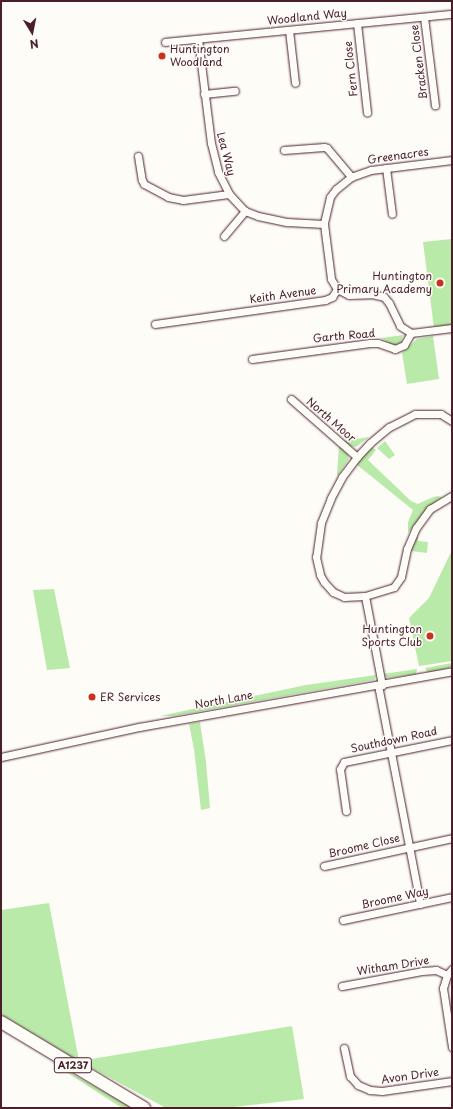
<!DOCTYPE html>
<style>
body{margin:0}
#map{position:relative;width:453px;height:1109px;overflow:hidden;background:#fdfcf7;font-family:"Playpen Sans",sans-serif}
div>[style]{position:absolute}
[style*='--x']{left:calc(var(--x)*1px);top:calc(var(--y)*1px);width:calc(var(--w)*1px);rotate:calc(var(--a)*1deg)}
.green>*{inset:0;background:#baeaa9}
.roads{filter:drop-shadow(0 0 1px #4a1f2b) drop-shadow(0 0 1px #4a1f2b)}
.minor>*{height:7px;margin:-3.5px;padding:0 3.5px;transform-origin:3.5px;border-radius:3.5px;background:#fdfcf7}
.trunk>*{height:12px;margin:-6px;padding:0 6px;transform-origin:6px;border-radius:6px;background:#fdfcf7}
.dots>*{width:11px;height:11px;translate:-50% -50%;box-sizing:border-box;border:2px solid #fdfcf7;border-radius:50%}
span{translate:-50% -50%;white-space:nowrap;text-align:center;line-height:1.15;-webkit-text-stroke:3px #fdfcf7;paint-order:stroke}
.shield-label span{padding:1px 3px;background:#fdfcf7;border:1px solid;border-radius:3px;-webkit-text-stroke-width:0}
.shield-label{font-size:10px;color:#4a1f2b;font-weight:700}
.street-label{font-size:11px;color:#4a1f2b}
.poi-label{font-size:11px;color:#4a1f2b}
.left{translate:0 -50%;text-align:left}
.right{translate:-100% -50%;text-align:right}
.frame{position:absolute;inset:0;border:2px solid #4a1f2b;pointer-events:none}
.north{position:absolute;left:12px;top:12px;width:40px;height:40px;-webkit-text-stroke:3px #fdfcf7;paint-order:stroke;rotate:170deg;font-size:11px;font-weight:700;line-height:16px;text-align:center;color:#4a1f2b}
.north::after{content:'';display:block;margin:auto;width:14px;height:18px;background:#4a1f2b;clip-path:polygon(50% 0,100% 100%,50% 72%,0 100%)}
</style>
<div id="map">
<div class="green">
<div style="clip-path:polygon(452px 239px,452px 325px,434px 328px,423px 242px)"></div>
<div style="clip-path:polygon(403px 335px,401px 342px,395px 346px,381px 338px)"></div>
<div style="clip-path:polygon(433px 336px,439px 379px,407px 384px,402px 353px,417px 339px)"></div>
<div style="clip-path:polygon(369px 437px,356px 447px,350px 446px,343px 441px)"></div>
<div style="clip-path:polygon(385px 441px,395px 455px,389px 459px,377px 448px)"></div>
<div style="clip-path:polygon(339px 445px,347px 452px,349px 459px,338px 475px,337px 475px)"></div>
<div style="clip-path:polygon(372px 447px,376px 450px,368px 460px,411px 501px,418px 504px,431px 498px,437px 496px,442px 497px,430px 506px,408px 533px,408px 522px,413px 510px,356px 464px)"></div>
<div style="clip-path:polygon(418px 533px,418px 541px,428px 542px,427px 553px,411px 551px)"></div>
<div style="clip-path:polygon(452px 550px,452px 661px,419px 666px,409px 618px,429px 598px)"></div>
<div style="clip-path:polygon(54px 589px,70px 668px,47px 670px,33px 590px)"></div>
<div style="clip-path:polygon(452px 663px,452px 667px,428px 673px,425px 668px)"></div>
<div style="clip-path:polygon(417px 669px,416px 674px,387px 678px,383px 674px)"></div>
<div style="clip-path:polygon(376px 675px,374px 680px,173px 716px,160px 716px,306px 685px)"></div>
<div style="clip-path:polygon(200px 722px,206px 762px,210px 808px,201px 810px,194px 749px,189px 724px)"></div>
<div style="clip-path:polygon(49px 903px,79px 1061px,292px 1026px,304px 1099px,224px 1108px,166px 1108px,79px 1061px,1px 1014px,1px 910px)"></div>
<div style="clip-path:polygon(49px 1061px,133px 1108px,122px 1108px)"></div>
</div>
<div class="roads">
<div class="minor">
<div style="--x:424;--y:17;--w:89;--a:82.9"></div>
<div style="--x:357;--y:23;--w:90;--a:83.6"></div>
<div style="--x:289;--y:30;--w:53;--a:83.5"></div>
<div style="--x:198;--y:39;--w:105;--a:82.9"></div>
<div style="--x:211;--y:143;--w:30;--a:76"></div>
<div style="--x:218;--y:172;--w:25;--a:63"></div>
<div style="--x:229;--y:194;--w:23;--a:47"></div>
<div style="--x:245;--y:211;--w:14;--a:21"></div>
<div style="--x:258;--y:216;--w:30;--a:12"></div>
<div style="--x:287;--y:222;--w:37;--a:3"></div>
<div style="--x:165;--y:42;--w:288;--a:-5.6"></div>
<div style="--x:204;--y:94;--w:31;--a:-6"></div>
<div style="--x:284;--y:150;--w:40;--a:-4.3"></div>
<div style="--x:324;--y:147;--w:3;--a:18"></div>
<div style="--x:327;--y:148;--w:38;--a:50"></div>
<div style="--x:138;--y:156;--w:24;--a:81"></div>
<div style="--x:142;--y:180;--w:4;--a:63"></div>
<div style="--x:144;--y:184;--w:27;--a:28"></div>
<div style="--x:168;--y:197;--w:15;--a:11"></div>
<div style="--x:183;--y:200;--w:46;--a:-7.4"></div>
<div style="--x:452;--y:160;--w:82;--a:173"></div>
<div style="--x:371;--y:170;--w:21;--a:161"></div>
<div style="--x:351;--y:177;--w:19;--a:141"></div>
<div style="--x:336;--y:189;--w:10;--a:127"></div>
<div style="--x:330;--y:197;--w:28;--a:103"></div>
<div style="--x:324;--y:224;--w:55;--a:82.7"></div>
<div style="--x:331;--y:279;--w:12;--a:59"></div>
<div style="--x:337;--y:289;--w:13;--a:27"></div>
<div style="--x:349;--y:295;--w:23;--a:-2"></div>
<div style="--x:372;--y:294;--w:12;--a:14"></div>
<div style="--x:384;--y:297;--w:8;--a:50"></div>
<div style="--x:389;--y:303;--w:25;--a:64"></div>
<div style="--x:400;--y:326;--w:13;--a:32"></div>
<div style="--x:411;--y:333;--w:41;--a:-7"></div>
<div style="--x:386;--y:168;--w:46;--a:82.6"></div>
<div style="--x:224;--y:236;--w:33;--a:-50"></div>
<div style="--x:155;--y:324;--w:172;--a:-8"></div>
<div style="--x:325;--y:300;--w:8;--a:-23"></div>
<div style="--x:332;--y:297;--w:9;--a:-58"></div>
<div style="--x:252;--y:359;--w:119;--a:-7.7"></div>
<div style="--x:370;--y:343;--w:8;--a:0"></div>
<div style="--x:378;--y:343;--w:18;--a:19"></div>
<div style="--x:395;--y:349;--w:10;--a:-24"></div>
<div style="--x:404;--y:345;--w:14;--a:-60"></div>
<div style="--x:291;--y:399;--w:88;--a:41.3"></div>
<div style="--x:452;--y:421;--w:13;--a:-148"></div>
<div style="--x:441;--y:414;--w:26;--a:180"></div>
<div style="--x:415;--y:414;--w:29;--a:153"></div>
<div style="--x:389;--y:427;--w:25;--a:140"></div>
<div style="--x:370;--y:443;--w:19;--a:133"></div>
<div style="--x:357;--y:457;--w:25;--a:127"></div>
<div style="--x:342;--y:477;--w:24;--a:118"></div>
<div style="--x:331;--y:498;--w:27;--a:112"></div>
<div style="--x:321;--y:523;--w:34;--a:98"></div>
<div style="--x:316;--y:557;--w:18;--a:77"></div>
<div style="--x:320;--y:575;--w:8;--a:60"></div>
<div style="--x:324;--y:582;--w:13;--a:48"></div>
<div style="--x:333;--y:592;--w:12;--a:24"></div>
<div style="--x:344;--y:597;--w:21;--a:-3"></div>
<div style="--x:365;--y:596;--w:30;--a:-17"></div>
<div style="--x:394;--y:587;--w:12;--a:-55"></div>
<div style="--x:401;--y:577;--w:29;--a:-78"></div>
<div style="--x:407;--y:549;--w:23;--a:-67"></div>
<div style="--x:416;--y:528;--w:24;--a:-54"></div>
<div style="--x:430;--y:509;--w:26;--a:-31"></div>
<div style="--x:365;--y:596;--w:91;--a:79.2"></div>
<div style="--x:378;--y:685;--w:223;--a:79.1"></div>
<div style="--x:1;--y:757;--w:141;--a:-12.3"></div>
<div style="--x:139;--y:727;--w:318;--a:-10.1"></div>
<div style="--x:346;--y:811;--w:42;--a:-98.1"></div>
<div style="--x:340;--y:769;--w:8;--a:-60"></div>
<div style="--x:344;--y:762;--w:110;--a:-11.5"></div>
<div style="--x:324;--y:866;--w:131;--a:-12.3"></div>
<div style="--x:343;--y:920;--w:111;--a:-11.9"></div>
<div style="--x:452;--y:969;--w:8;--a:130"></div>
<div style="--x:447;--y:975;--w:14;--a:107"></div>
<div style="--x:443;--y:988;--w:60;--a:81.3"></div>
<div style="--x:342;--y:986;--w:81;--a:-10.6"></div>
<div style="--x:422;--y:971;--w:14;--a:-4"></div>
<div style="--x:436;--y:970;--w:12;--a:24"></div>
<div style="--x:344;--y:1048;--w:29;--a:78"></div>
<div style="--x:350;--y:1076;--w:12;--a:48"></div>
<div style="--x:358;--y:1085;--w:13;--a:23"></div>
<div style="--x:370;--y:1090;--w:12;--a:5"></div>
<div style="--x:382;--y:1091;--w:71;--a:-8.1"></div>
</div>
<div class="trunk">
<div style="--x:1;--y:1022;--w:167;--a:31"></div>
</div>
</div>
<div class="dots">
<div style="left:162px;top:56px;background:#c8321e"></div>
<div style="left:440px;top:283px;background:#c8321e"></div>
<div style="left:430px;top:636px;background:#c8321e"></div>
<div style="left:92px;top:697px;background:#c8321e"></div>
</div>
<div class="shield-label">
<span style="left:73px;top:1065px">A1237</span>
</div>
<div class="street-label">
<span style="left:307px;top:17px;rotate:-6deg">Woodland Way</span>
<span style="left:419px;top:62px;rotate:-97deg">Bracken Close</span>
<span style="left:351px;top:69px;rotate:-96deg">Fern Close</span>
<span style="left:226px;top:154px;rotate:75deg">Lea Way</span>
<span style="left:398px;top:156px;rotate:-8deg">Greenacres</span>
<span style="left:283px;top:295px;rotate:-8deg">Keith Avenue</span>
<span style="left:344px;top:336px;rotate:-5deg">Garth Road</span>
<span style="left:331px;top:420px;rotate:41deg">North Moor</span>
<span style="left:224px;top:700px;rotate:-10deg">North Lane</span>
<span style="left:394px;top:740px;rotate:-12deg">Southdown Road</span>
<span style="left:364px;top:846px;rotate:-13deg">Broome Close</span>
<span style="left:395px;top:898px;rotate:-12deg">Broome Way</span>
<span style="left:393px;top:966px;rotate:-9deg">Witham Drive</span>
<span style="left:410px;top:1076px;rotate:-8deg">Avon Drive</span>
</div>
<div class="poi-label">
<span class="left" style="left:170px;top:56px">Huntington<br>Woodland</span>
<span class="right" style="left:432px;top:283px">Huntington<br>Primary Academy</span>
<span class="right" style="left:422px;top:636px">Huntington<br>Sports Club</span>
<span class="left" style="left:100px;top:697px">ER Services</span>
</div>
<div class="frame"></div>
<div class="north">N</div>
</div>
